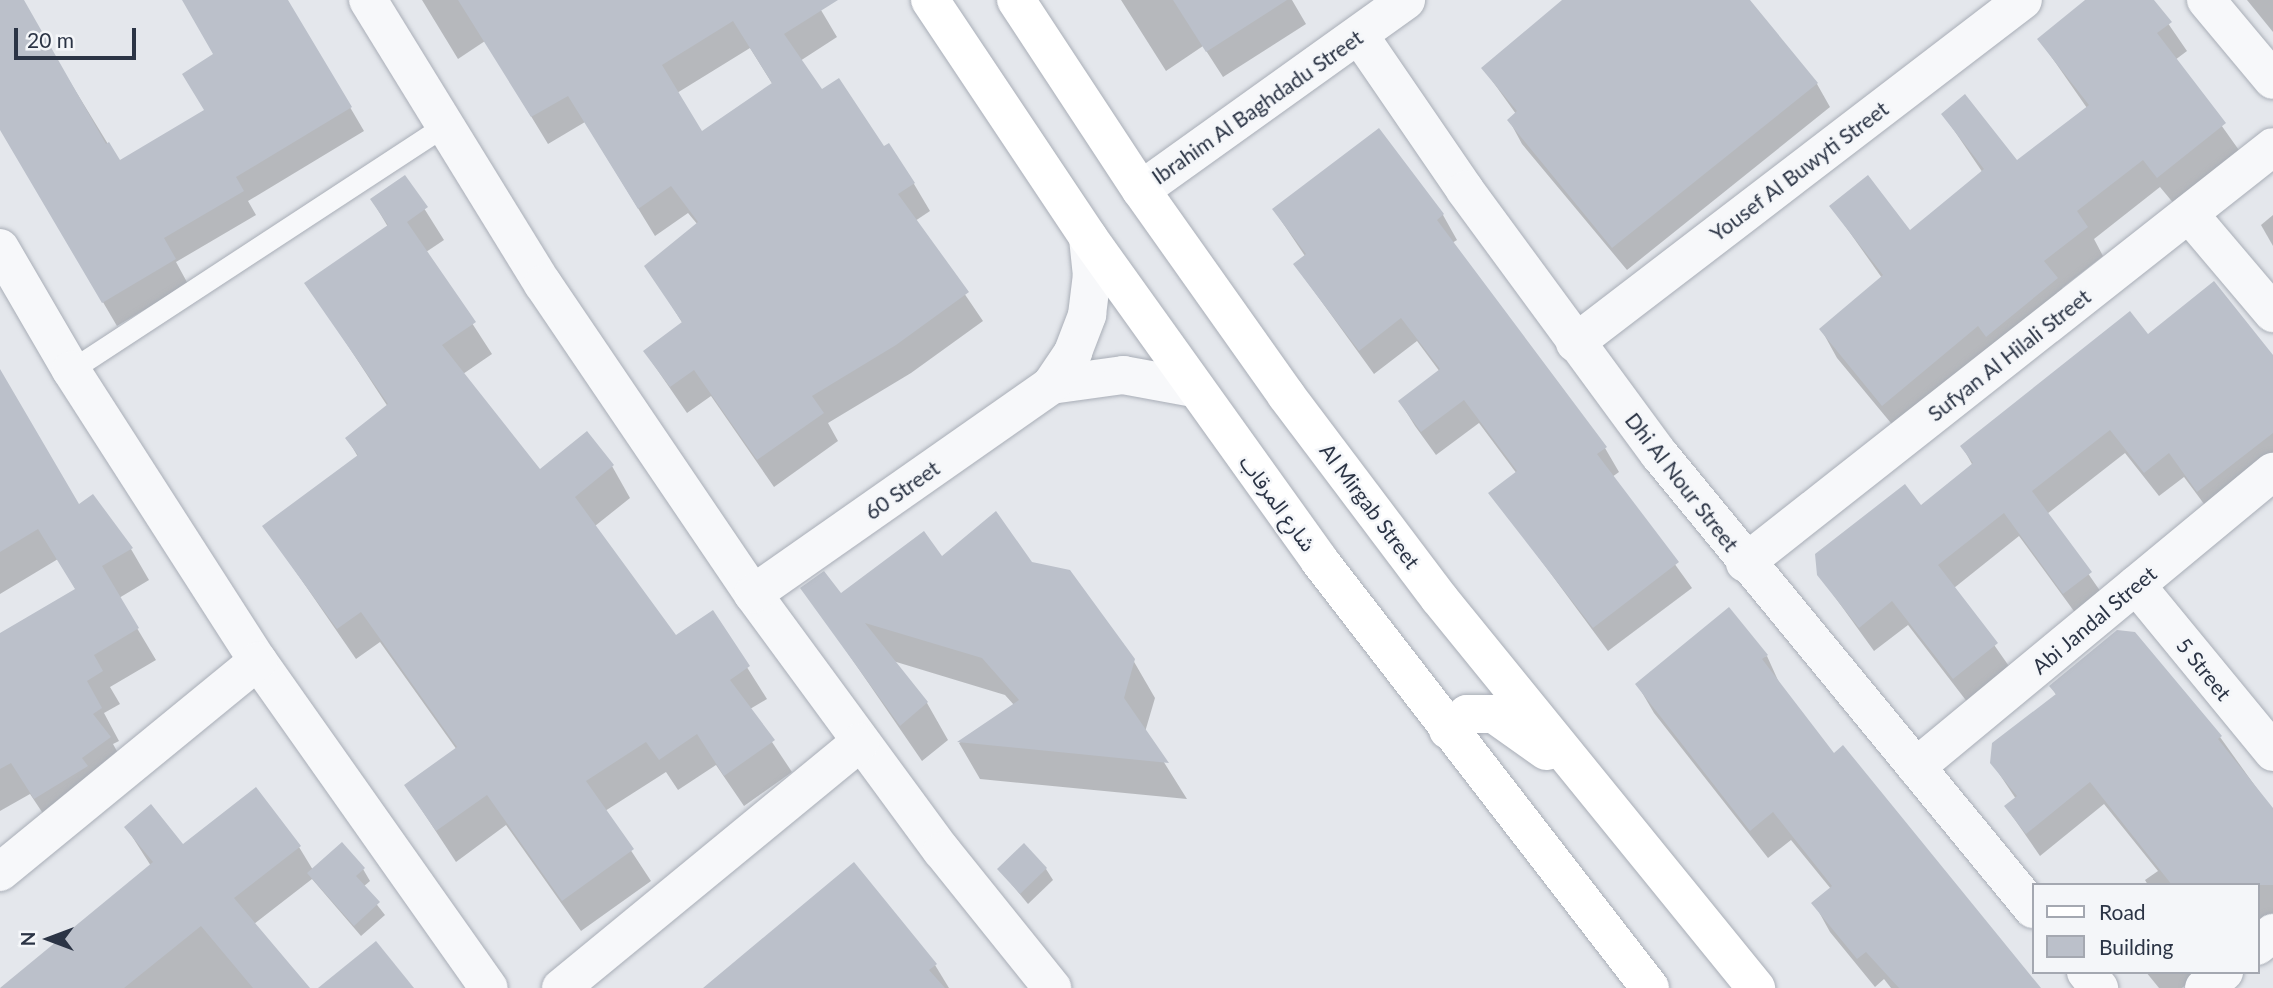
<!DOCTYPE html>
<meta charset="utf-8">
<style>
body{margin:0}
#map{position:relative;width:2273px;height:988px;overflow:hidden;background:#e4e7ec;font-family:Lato,"Noto Sans Arabic",sans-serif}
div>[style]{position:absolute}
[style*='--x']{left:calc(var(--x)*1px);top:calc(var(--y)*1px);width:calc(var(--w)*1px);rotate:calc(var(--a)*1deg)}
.shadow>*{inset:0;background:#0003}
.building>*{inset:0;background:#bbc0ca}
.roads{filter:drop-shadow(0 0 2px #a9aeb7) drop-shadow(0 0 2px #a9aeb7)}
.lane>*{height:21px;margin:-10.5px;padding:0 10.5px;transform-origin:10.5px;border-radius:10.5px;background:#f7f8fa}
.street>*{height:38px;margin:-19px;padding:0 19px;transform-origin:19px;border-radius:19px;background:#f7f8fa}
.secondary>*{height:38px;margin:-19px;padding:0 19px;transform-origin:19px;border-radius:19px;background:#fff}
span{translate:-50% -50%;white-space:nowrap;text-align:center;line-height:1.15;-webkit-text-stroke:5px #f4f6f9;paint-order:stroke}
.street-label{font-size:21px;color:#2b3445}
.legend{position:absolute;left:2032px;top:883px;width:228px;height:91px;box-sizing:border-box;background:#f4f6f9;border:2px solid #a4a8b1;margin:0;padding:9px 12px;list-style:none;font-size:21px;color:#2b3445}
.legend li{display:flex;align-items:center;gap:14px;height:35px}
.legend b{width:35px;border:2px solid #a4a8b1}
.north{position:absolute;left:14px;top:904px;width:70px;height:70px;-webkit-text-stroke:5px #f4f6f9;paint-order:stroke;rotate:270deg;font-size:19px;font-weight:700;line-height:28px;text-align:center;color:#2b3445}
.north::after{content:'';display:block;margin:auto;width:24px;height:32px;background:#2b3445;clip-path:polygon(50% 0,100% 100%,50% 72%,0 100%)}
.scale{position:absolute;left:14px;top:28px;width:122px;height:32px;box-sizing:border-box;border:4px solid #2b3445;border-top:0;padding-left:9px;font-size:21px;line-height:24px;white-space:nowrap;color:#2b3445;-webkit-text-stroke:5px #f4f6f9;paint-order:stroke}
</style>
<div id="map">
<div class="shadow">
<div style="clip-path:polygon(0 0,20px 0,119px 162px,206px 111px,215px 55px,184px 0,287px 0,364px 131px,248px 201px,256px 215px,176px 262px,188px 284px,117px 326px,0 127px)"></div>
<div style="clip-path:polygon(evenodd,422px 0,815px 0,837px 37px,800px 61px,821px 91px,884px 148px,914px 184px,930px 211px,915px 221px,983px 321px,911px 373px,828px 423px,838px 441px,774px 487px,711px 396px,687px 413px,645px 352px,683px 324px,647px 266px,698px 225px,688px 213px,655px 236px,585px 122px,548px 144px,485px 41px,458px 59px,422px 0,750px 48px,773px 85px,701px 133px,677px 93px,750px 48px)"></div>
<div style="clip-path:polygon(1121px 0,1292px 0,1306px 24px,1223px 77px,1203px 46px,1166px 71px)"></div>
<div style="clip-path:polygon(1566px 0,1746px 0,1817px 84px,1830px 107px,1627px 270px,1522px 144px,1509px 120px,1516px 114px,1483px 68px)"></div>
<div style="clip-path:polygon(2087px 0,2152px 0,2187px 51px,2175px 60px,2241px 153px,2175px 205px,2160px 187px,2094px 239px,2103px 256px,2062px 288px,2073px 308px,1900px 434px,1837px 358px,1821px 329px,1882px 278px,1831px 206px,1910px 232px,1983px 173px,1943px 114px,2017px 162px,2087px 108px,2039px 39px)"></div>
<div style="clip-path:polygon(2247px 0,2273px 0,2273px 32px)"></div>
<div style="clip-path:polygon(1378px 131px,1443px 215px,1457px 240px,1452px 243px,1605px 448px,1619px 472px,1612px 477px,1692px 588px,1608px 651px,1491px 493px,1517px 474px,1479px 423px,1436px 455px,1415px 426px,1400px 402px,1440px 372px,1417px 341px,1374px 374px,1295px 265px,1305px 256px,1274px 210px)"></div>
<div style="clip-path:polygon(405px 178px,444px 240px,426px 252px,492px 354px,463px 374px,540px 472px,612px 466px,630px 498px,595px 526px,675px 637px,712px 612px,767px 699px,750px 709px,792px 772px,744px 806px,716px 765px,678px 790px,666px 772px,605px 811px,651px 881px,581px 931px,506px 825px,456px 862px,406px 786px,457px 750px,380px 642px,356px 659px,265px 527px,358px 457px,347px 438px,388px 407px,307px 283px,388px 227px,372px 200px)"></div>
<div style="clip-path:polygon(2273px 215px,2273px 246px,2261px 225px)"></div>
<div style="clip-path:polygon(2148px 336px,2273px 358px,2273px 468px,2213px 516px,2184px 477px,2159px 496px,2125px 453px,2047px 514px,2105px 598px,2079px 618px,2019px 536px,1954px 588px,2011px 669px,1968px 703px,1908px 625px,1874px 651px,1819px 575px,1921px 507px,1973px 466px,1962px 446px)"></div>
<div style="clip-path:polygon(0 396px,78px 507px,131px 549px,149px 580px,119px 598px,156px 660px,110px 687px,120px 704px,104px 713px,119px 741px,113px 744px,127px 769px,54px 830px,30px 794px,0 811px,0 636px,76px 590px,58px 559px,0 594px)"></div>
<div style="clip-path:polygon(942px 559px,1031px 563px,1133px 660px,1155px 698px,1145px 732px,1187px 799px,980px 779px,959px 743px,1014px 705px,1005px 695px,893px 661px,927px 703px,948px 740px,922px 761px,803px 588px,841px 595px)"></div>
<div style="clip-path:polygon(1767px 656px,1781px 687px,1834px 755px,2037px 988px,1891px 988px,1884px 979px,1875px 987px,1830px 932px,1814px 903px,1831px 889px,1791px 840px,1768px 858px,1654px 713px,1637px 684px)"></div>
<div style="clip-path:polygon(2051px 687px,2220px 737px,2273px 811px,2273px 928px,2257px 941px,2257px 885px,2148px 885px,2145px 880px,2158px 871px,2104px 804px,2040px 856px,2006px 807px,2016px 799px,1992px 763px,2057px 696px)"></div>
<div style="clip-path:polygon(126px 827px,183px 846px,299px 847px,313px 870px,363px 869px,370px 881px,363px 887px,385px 915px,361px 936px,312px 879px,254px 924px,308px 988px,3px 988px,151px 866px)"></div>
<div style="clip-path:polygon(999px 869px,1046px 869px,1053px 880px,1028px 904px)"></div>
<div style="clip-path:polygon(935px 965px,949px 988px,706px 988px)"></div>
<div style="clip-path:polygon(2146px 972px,2201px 972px,2182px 988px,2159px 988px)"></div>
</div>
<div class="building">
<div style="clip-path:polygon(0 0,24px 0,106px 144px,109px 142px,120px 160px,204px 110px,182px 74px,213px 54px,182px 0,288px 0,352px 107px,236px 177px,244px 191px,164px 238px,176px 259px,102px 303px,0 130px)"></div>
<div style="clip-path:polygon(evenodd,458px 0,838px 0,784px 34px,822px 89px,839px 78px,884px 146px,889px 143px,915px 183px,898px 194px,969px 292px,896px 345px,812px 396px,824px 413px,757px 460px,694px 370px,670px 387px,643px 351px,682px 322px,644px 266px,698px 222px,671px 186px,638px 209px,568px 96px,531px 117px,458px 0,733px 21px,772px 83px,702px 131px,662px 65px,733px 21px)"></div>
<div style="clip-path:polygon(1173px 0,1287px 0,1206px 52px)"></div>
<div style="clip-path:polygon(1562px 0,1750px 0,1818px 83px,1612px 248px,1507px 120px,1517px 111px,1481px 68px)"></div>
<div style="clip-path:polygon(2085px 0,2154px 0,2172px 22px,2157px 33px,2226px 123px,2157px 178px,2143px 160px,2077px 211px,2088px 227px,2044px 261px,2058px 278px,1986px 337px,1978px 326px,1882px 406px,1819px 329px,1883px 275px,1829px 206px,1868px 175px,1910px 230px,1984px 169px,1941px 114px,1965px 94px,2017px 160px,2089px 105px,2037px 39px)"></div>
<div style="clip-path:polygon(1379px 128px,1444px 214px,1437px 220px,1607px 447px,1597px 454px,1679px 562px,1593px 628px,1488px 493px,1517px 471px,1464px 400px,1421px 432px,1398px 401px,1440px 369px,1401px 318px,1359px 351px,1293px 264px,1306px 254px,1272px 209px)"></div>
<div style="clip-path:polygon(405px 175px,428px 207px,407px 222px,476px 322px,442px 345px,540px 469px,587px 431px,614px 465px,575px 497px,676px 635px,713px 610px,750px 666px,730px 680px,775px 740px,724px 776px,697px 734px,659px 760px,646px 742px,586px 781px,634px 849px,562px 901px,487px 795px,436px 831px,404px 785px,457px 747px,361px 612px,337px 629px,262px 526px,358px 455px,345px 438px,388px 404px,304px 283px,388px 225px,370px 199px)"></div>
<div style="clip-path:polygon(2214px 281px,2273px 355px,2273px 433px,2197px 492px,2169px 453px,2144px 473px,2110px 430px,2032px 491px,2092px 572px,2063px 594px,2004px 513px,1938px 565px,1998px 643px,1953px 679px,1892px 601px,1859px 628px,1817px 575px,1815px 554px,1905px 484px,1921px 505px,1973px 463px,1960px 446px,2130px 311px,2148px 334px)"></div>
<div style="clip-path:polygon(0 369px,79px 504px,93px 494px,133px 548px,102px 566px,139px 628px,94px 655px,103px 671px,87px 681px,102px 708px,93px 714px,111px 737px,82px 758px,88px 766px,34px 799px,11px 763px,0 769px,0 633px,75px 589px,38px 529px,0 552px)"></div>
<div style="clip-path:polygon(996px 511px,1032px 562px,1070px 570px,1135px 659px,1124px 698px,1169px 763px,957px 742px,1019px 700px,982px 658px,865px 623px,928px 702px,900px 726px,800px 588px,824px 571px,841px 593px,924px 531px,942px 556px)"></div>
<div style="clip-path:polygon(1729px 607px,1768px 655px,1762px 659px,1834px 753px,1843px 745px,2041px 988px,1899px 988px,1866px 952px,1857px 959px,1811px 903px,1832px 886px,1773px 812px,1750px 831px,1635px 684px)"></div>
<div style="clip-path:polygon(2117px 630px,2135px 632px,2222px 736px,2218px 739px,2273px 808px,2273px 885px,2172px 885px,2090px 782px,2026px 834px,2004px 806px,2017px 796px,1990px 763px,1992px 743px,2056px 694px,2049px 686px)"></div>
<div style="clip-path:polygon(256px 787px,301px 846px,234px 898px,310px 988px,253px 988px,201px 926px,124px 988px,0 988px,153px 862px,124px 827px,151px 804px,183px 844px)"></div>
<div style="clip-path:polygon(342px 842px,365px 868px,356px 876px,380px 902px,354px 926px,307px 873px)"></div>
<div style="clip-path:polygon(1024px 843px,1047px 868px,1020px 894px,997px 869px)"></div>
<div style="clip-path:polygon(854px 862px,937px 964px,929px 970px,945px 988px,703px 988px)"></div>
<div style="clip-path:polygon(376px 941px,414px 988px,318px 988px)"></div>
</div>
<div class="roads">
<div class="lane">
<div style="--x:71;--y:370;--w:446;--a:-33.2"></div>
</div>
<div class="street">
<div style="--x:368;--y:0;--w:334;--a:58.4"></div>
<div style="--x:543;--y:284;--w:374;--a:55.9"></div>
<div style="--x:753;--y:594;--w:319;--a:53.7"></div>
<div style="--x:942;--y:851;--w:176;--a:51.2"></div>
<div style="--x:2206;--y:0;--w:104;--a:50.1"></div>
<div style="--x:1359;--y:35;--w:188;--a:55.6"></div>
<div style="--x:1465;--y:190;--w:328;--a:53.7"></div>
<div style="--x:1659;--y:454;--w:589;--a:50.58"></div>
<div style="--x:1141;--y:190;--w:326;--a:-35.6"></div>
<div style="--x:2189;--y:214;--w:130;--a:49.7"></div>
<div style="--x:0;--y:248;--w:141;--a:59.8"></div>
<div style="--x:71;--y:370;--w:346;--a:57.3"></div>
<div style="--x:258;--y:661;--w:400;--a:54.8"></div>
<div style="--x:1575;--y:343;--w:564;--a:-37.44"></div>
<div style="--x:1051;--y:385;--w:73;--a:-7.9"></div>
<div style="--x:1123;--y:375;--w:72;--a:10.4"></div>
<div style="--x:1745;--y:563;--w:672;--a:-38.23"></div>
<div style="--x:2136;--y:585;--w:216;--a:50.6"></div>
<div style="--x:753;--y:594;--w:364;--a:-35"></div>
<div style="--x:1051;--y:385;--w:40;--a:-56"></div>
<div style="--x:1073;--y:352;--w:40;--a:-69"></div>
<div style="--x:1087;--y:315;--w:39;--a:-83"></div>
<div style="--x:1092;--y:276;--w:39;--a:-96"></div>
<div style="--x:1916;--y:767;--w:463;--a:-39.6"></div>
<div style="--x:0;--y:872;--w:333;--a:-39.3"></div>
<div style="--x:2257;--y:946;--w:21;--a:-39"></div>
<div style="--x:2086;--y:972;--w:21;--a:51"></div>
<div style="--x:561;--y:988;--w:387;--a:-39.4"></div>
<div style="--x:2204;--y:988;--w:26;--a:-39"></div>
</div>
<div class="secondary">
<div style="--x:930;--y:0;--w:285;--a:56.3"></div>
<div style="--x:1088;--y:237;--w:397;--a:54.4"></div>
<div style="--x:1319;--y:560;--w:541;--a:52.28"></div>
<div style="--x:1016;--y:0;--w:227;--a:56.7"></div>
<div style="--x:1141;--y:190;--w:251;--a:54.7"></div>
<div style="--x:1286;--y:395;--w:254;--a:53"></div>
<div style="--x:1439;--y:598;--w:503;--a:50.9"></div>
<div style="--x:1448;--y:730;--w:25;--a:-40"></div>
<div style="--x:1467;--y:714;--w:27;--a:0"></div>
<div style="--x:1494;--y:714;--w:64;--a:35.4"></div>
</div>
</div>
<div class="street-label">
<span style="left:1257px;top:107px;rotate:-35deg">Ibrahim Al Baghdadu Street</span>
<span style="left:1799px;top:171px;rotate:-37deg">Yousef Al Buwyti Street</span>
<span style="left:2009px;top:355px;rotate:-38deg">Sufyan Al Hilali Street</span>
<span style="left:1682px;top:482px;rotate:52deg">Dhi Al Nour Street</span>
<span style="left:902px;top:490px;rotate:-35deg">60 Street</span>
<span style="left:1278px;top:503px;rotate:54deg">شارع المرقاب</span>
<span style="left:1370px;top:506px;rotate:53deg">Al Mirgab Street</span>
<span style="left:2094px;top:620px;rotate:-40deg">Abi Jandal Street</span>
<span style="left:2204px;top:669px;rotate:51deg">5 Street</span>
</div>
<ul class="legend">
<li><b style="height:9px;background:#fff"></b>Road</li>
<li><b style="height:19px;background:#bbc0ca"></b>Building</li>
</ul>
<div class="north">N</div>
<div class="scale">20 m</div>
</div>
